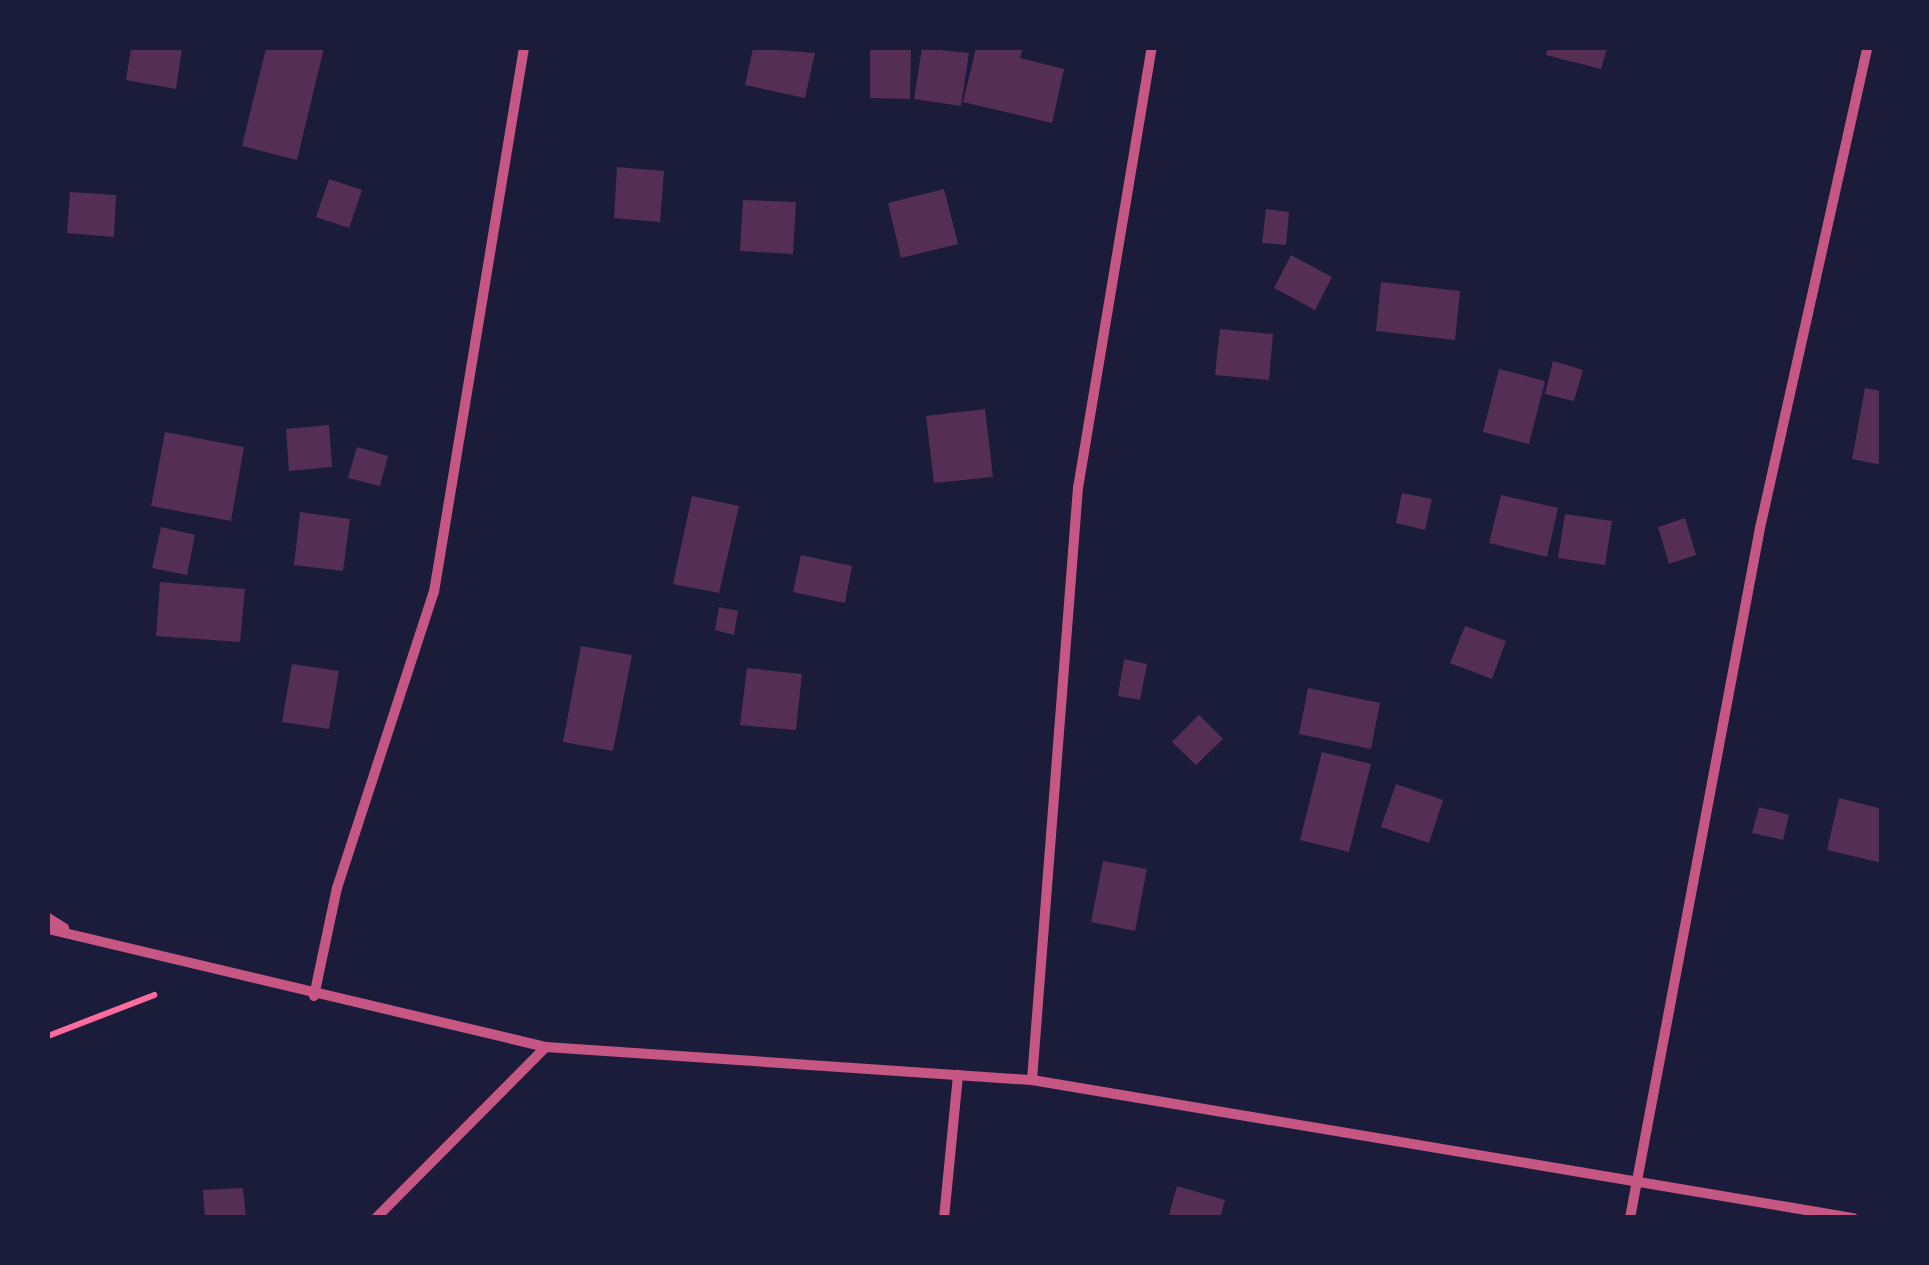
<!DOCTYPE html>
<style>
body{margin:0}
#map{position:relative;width:1929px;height:1265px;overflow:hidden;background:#1b1b3a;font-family:Signika,sans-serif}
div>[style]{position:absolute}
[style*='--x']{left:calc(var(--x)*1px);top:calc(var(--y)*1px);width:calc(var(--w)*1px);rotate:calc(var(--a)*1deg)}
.building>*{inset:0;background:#542f53}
.path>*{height:6px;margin:-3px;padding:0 3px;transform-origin:3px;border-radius:3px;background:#ff6b9d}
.minor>*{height:10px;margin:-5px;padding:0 5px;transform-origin:5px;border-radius:5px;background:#c65784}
span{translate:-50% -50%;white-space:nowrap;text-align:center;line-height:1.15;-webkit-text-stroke:8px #1b1b3a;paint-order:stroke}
.frame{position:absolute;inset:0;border:50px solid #1b1b3a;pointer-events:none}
</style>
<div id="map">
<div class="building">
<div style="clip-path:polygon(131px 48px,182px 48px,176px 89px,126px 80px)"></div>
<div style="clip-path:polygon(266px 48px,324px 48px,297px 160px,242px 146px)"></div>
<div style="clip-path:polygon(753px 48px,815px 53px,805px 98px,745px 85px)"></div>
<div style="clip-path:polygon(870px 48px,911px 48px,910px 99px,870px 98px)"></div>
<div style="clip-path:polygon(922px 48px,969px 53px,961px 106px,914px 99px)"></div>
<div style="clip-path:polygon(976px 48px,1023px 48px,1020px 58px,1064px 69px,1052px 123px,963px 102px)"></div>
<div style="clip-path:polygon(1548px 48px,1607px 48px,1601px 69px,1546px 55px)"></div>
<div style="clip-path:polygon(617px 167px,664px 171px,660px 222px,614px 218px)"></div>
<div style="clip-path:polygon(329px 179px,362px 190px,349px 228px,316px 217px)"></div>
<div style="clip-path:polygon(944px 189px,958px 244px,901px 258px,888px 203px)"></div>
<div style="clip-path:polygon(70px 192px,116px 195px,114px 237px,67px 233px)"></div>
<div style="clip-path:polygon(743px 200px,796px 202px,793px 254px,740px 251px)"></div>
<div style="clip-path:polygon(1266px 209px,1289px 212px,1286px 245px,1262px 243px)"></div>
<div style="clip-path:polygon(1291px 255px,1332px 277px,1315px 310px,1274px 288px)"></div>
<div style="clip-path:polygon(1381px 282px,1460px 291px,1455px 340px,1376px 331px)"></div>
<div style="clip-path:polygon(1220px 329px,1273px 334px,1269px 380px,1215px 375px)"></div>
<div style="clip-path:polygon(1553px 361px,1583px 370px,1574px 401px,1545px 394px)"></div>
<div style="clip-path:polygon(1499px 369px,1545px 381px,1529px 444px,1483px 432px)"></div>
<div style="clip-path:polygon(1865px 388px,1882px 391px,1882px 465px,1852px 459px)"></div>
<div style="clip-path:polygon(985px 409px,993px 477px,934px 483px,926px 416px)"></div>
<div style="clip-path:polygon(329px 425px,332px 467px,289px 471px,286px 429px)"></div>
<div style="clip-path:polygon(165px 432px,244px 447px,231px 521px,151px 506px)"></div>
<div style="clip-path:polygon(357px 447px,388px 456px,380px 486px,348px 478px)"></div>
<div style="clip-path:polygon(1402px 493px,1432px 499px,1425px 530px,1396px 523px)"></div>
<div style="clip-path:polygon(1501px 495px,1558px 508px,1547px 557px,1489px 543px)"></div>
<div style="clip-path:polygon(692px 496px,739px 506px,719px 593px,673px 584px)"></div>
<div style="clip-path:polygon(300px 512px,350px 519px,343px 571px,294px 565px)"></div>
<div style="clip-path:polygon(1565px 514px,1612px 521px,1605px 565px,1558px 558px)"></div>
<div style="clip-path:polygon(1685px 518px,1696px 555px,1669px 564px,1658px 527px)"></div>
<div style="clip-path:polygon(161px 527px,195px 535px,187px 575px,152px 568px)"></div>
<div style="clip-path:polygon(801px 555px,852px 566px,845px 603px,793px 592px)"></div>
<div style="clip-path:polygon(160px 582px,245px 589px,240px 642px,156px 636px)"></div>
<div style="clip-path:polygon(719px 607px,738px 611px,734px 635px,715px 630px)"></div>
<div style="clip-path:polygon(1465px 626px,1506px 641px,1492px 679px,1450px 663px)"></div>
<div style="clip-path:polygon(581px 646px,632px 655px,613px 751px,563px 742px)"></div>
<div style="clip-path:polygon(1124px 659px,1147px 664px,1140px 700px,1118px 696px)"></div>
<div style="clip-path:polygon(292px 664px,339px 671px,329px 729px,282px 722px)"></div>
<div style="clip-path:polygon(747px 668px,802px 674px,796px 730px,740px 725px)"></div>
<div style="clip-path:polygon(1308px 688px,1380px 703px,1371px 749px,1299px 734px)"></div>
<div style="clip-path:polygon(1199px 715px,1223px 739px,1196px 765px,1172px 742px)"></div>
<div style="clip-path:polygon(1322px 752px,1371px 764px,1349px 852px,1300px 840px)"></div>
<div style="clip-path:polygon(1396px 784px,1443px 800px,1429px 843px,1381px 827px)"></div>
<div style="clip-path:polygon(1839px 798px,1882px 809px,1882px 863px,1827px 850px)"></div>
<div style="clip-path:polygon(1759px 807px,1789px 815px,1783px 840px,1752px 833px)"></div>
<div style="clip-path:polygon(1103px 861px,1147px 869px,1135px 931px,1091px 922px)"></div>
<div style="clip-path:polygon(1177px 1186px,1225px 1200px,1220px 1218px,1168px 1218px)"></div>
<div style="clip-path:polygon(243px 1188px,246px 1218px,205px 1218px,203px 1190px)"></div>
</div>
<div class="path">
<div style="--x:48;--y:1036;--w:114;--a:-21.1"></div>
</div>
<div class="minor">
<div style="--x:48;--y:918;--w:19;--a:32"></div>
<div style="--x:48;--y:929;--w:512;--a:13.33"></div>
<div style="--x:546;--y:1047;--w:487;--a:3.9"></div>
<div style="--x:1032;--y:1080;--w:833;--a:9.54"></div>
<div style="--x:314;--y:996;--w:110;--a:-78"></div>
<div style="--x:337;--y:888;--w:311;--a:-71.9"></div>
<div style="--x:434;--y:592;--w:551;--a:-80.61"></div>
<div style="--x:1032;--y:1080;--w:594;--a:-85.56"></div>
<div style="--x:1078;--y:488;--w:446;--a:-80.5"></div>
<div style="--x:376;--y:1218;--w:241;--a:-45.2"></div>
<div style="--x:944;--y:1218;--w:144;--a:-84.4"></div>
<div style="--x:1630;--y:1218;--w:702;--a:-79.33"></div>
<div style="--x:1760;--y:528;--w:492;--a:-77.4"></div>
</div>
<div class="frame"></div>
</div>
